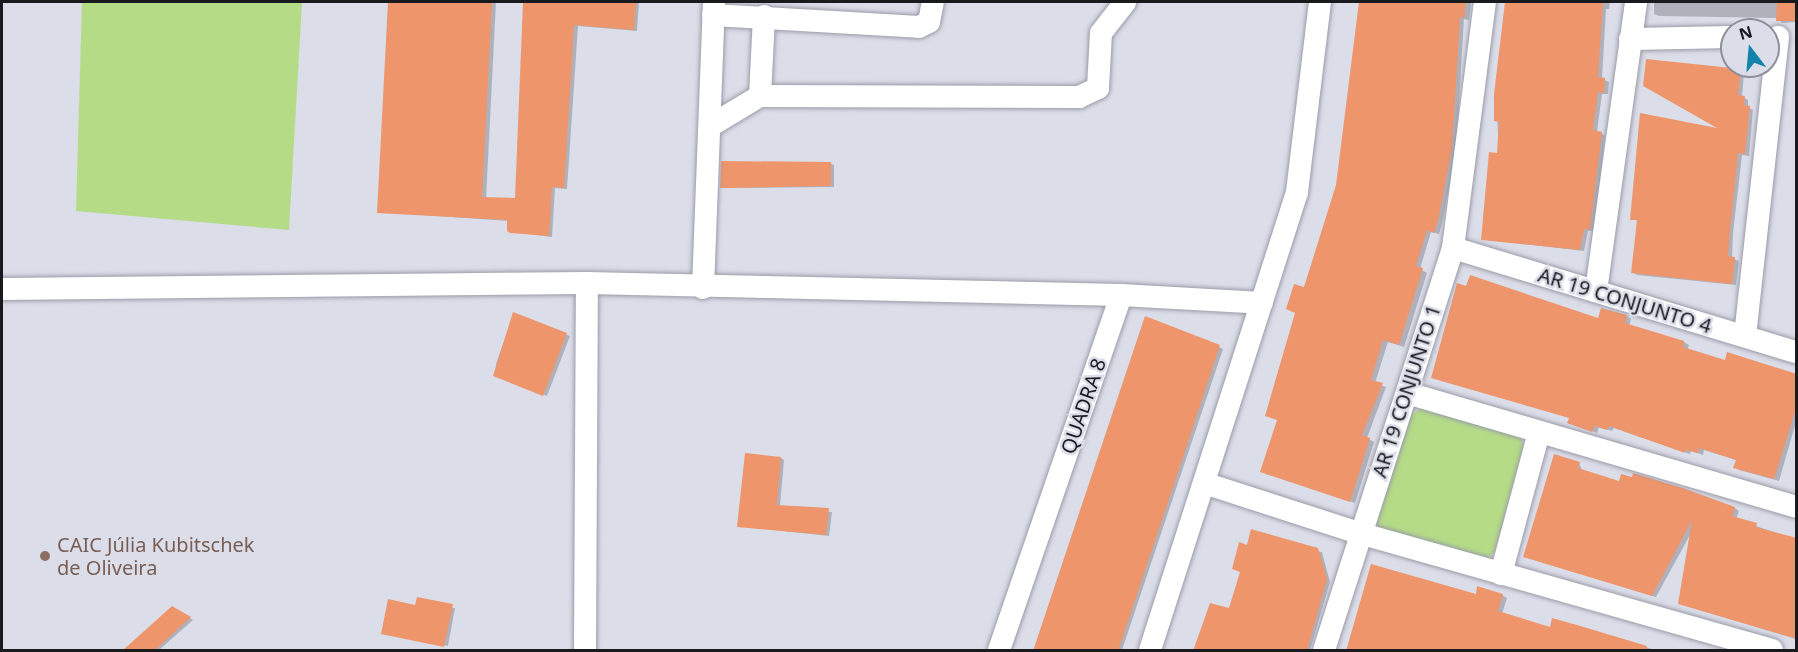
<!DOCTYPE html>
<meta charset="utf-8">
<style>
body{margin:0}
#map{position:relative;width:1798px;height:652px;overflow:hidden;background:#dbdde9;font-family:"Noto Sans",sans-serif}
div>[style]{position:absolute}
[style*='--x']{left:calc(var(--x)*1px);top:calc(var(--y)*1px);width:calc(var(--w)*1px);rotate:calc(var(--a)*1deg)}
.green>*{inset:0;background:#b5db87}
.shadow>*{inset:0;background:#0003}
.building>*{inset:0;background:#ee956c}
.roads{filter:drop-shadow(0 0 2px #9a9ca8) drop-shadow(0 0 2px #9a9ca8)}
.minor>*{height:22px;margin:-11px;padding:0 11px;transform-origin:11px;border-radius:11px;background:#fff}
.dots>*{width:16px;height:16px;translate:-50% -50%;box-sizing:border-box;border:3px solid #dbdde9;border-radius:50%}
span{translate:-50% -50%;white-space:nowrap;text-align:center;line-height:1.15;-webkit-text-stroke:5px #dbdde9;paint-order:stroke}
.street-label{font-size:20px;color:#191a1e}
.education-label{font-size:20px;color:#785e54}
.left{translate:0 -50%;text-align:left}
.frame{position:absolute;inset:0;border:3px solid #191a1e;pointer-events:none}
.north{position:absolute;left:1720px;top:18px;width:60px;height:60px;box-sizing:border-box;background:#dbdde9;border:2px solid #8d8f98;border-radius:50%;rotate:344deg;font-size:16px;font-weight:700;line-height:24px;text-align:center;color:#191a1e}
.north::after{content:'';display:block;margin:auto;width:21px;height:27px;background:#1284aa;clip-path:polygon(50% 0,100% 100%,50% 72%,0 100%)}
</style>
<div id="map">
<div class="green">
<div style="clip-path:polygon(82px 2px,302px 2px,289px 230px,76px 211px)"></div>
<div style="clip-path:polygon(1422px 408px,1521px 438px,1524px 447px,1495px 551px,1489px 558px,1378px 529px,1376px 525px,1407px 417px)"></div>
</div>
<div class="shadow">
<div style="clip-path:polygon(390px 2px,496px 2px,486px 199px,516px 200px,524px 2px,639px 2px,637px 31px,578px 26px,567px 189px,555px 188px,552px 237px,512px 232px,509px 221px,379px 212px)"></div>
<div style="clip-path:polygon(1360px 2px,1471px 2px,1469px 20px,1464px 19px,1456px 152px,1442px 224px,1439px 234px,1431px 232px,1420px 269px,1427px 273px,1404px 347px,1388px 342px,1375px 383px,1386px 387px,1367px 438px,1374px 442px,1355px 503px,1266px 474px,1305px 289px,1338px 185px)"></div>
<div style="clip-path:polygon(1506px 2px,1610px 2px,1609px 9px,1606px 9px,1602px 79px,1609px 82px,1608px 94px,1602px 94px,1597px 132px,1605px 135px,1594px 231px,1588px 231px,1584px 251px,1482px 239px,1499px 154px,1496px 94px)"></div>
<div style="clip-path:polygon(1654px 2px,1796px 2px,1796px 22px,1782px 23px,1778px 18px,1659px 16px,1654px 14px)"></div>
<div style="clip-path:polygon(1740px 70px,1744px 73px,1742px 97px,1748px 100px,1748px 107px,1753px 110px,1749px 156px,1742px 155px,1733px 233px,1732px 258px,1739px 261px,1736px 285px,1637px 275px,1632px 272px,1638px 221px,1632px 219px,1724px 131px)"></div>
<div style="clip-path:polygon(830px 163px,834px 165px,834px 187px,722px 188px)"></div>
<div style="clip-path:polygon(514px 313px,570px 336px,547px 396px,498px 377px,496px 364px)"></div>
<div style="clip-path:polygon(1627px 316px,1631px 319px,1629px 326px,1684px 342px,1689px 345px,1687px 350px,1726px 362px,1796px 375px,1796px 422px,1779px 481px,1739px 470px,1737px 460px,1704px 450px,1703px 455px,1691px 451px,1690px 454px,1614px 428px,1612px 431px,1599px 427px,1597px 433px,1568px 423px,1599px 320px)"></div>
<div style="clip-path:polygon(1219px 347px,1223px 349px,1122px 650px,1035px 650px)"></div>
<div style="clip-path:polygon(781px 458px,784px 460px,780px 506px,832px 512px,829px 536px,739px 526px)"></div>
<div style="clip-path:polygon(1579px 463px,1582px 470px,1620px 482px,1735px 508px,1739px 511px,1736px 519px,1796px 540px,1796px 639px,1684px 605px,1691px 533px,1656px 597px,1525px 557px)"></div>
<div style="clip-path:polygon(1248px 546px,1322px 552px,1330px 582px,1310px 650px,1197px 650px,1230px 610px)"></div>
<div style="clip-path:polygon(1502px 595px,1507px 598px,1502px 614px,1551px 629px,1603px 634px,1655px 650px,1347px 650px,1477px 596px)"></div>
<div style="clip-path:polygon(416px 606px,455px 608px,448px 646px,385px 634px)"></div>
<div style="clip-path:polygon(172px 607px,193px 620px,159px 650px,137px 650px)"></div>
</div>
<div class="building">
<div style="clip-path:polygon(388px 2px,492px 2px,482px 197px,515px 198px,523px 2px,636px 2px,634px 30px,574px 25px,564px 188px,552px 187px,549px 236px,510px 233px,507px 231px,507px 220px,377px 213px)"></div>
<div style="clip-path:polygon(1359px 2px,1466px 2px,1464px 18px,1460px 17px,1452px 149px,1438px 221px,1434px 233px,1427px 230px,1416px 266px,1423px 268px,1399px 345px,1383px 340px,1371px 380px,1383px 383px,1362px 435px,1370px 438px,1350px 502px,1260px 472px,1277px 420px,1265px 416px,1295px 313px,1286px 309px,1294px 284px,1304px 287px,1336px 185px)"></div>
<div style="clip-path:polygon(1505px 2px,1603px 2px,1598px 77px,1605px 78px,1604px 93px,1598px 92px,1593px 130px,1602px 132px,1590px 230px,1584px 229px,1580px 250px,1481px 240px,1489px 152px,1497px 153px,1499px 122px,1494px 121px,1494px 94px)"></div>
<div style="clip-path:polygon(1777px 2px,1797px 2px,1797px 21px,1776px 21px)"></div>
<div style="clip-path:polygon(1646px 59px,1741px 69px,1738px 95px,1745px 96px,1744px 105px,1750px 106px,1745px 154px,1738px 153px,1730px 230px,1728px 256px,1735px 257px,1732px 284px,1631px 273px,1637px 220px,1630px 220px,1640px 113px,1717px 128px,1643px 86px)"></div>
<div style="clip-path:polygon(721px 161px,831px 162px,831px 186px,720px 188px)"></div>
<div style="clip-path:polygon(1470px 275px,1598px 318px,1601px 308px,1627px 315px,1625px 323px,1684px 341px,1683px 347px,1725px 360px,1727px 352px,1797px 374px,1797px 405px,1774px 479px,1733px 468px,1736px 460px,1699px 448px,1698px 453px,1686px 450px,1685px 453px,1609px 426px,1607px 430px,1594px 426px,1592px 432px,1567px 423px,1569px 418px,1431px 378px,1457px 283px,1466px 286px)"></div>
<div style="clip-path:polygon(513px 312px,567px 333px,543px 396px,493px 376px)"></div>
<div style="clip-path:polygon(1145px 316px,1220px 345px,1179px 469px,1118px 651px,1033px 651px)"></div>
<div style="clip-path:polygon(745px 453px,781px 457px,777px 505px,829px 508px,826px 535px,737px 527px)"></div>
<div style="clip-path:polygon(1554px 454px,1580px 462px,1578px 468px,1619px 481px,1621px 474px,1632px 477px,1633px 473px,1683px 488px,1735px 507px,1732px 516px,1757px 523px,1756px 527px,1797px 538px,1797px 639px,1678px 604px,1692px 520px,1652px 596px,1523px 557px)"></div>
<div style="clip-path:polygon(1251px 529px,1318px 548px,1327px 579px,1307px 651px,1193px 651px,1210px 603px,1229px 608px,1240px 572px,1232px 569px,1239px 542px,1247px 545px)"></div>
<div style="clip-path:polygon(1371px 564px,1476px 594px,1477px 586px,1503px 594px,1498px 611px,1550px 627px,1552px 618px,1577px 625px,1647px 646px,1646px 651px,1346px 651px)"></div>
<div style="clip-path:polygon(417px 597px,453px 604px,444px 647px,381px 634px,388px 599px,415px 605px)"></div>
<div style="clip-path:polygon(172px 606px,191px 617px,154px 651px,122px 651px)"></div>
</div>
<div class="roads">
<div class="minor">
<div style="--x:713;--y:15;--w:206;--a:3.3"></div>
<div style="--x:919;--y:27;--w:11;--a:-27"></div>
<div style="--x:929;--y:22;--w:20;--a:-79"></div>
<div style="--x:1630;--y:39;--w:102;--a:-1.1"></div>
<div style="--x:760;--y:96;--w:80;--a:-87.1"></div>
<div style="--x:710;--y:126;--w:58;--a:-31"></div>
<div style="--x:760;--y:96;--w:319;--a:0.2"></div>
<div style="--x:1079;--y:97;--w:21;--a:-25"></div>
<div style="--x:1098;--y:88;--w:55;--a:-86.9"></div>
<div style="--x:1101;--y:33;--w:39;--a:-52"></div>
<div style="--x:1453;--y:248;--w:358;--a:16.9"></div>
<div style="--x:703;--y:288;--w:286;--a:-87.8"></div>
<div style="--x:2;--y:289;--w:585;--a:-0.59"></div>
<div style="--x:587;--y:283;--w:534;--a:1.29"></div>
<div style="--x:1596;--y:291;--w:292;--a:-82.1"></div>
<div style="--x:1745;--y:336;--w:301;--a:-83.7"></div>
<div style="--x:1407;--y:393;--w:405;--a:16.3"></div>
<div style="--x:1204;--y:483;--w:163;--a:17.9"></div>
<div style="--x:1359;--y:533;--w:429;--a:15.8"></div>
<div style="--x:1501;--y:574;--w:147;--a:-75"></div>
<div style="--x:585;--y:650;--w:367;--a:-89.7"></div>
<div style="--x:999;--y:650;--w:375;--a:-71"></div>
<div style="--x:1121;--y:295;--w:141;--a:3.2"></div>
<div style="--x:1150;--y:650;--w:481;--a:-72.2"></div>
<div style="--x:1297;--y:192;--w:191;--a:-83.1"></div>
<div style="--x:1324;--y:650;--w:422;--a:-72.2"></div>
<div style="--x:1453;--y:248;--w:248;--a:-82.6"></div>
</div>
</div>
<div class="dots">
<div style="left:45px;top:556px;background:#8d6e63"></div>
</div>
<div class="street-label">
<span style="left:1625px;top:300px;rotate:17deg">AR 19 CONJUNTO 4</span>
<span style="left:1406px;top:391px;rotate:-72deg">AR 19 CONJUNTO 1</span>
<span style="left:1083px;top:406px;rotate:-71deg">QUADRA 8</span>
</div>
<div class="education-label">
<span class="left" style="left:57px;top:556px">CAIC Júlia Kubitschek<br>de Oliveira</span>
</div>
<div class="frame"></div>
<div class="north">N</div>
</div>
